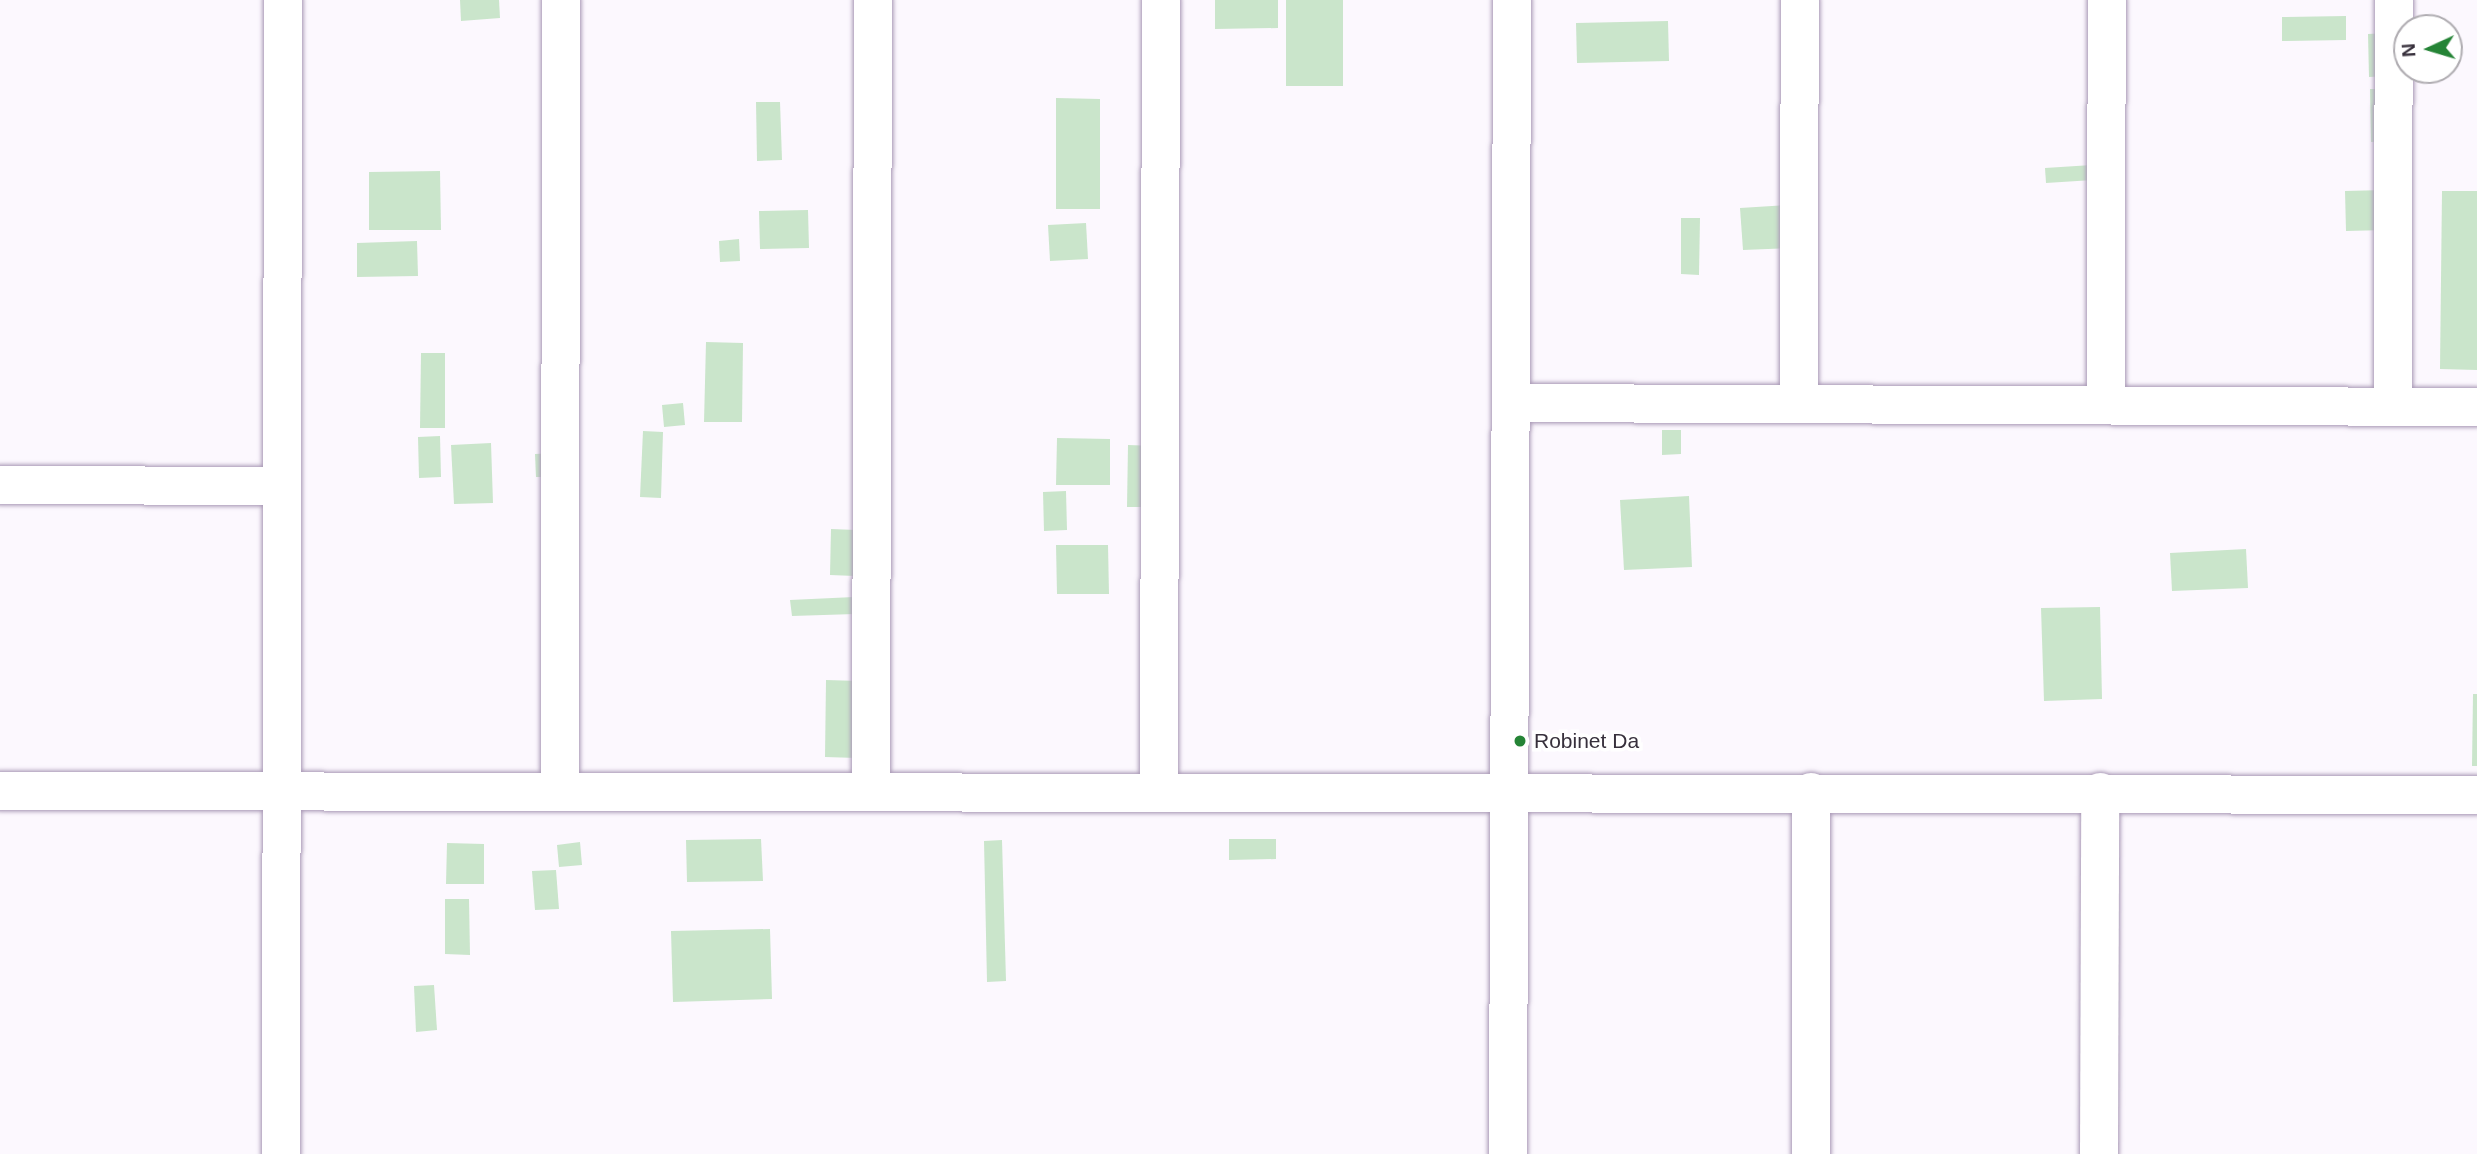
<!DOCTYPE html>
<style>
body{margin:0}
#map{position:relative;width:2477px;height:1154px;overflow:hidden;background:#fcf8fe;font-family:Helvetica,sans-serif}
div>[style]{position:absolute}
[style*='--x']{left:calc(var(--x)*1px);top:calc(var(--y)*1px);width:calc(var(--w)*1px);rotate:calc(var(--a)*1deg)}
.building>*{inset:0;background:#cae5cb}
.roads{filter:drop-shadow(0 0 2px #aa9ab7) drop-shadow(0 0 2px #aa9ab7)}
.street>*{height:38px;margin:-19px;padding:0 19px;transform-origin:19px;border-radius:19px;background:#fff}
.dots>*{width:19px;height:19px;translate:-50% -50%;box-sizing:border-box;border:4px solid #fff;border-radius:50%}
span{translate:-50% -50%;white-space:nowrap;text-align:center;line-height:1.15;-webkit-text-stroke:7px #fff;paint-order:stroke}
.poi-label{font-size:21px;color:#37303c}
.left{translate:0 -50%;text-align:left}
.north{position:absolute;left:2393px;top:14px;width:70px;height:70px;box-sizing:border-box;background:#fff;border:2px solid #afacb1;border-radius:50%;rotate:266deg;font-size:19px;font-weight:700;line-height:28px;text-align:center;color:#37303c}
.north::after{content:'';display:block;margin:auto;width:24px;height:32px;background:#258436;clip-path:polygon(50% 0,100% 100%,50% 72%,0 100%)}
</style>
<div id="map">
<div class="building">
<div style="clip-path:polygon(460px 0,499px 0,500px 18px,461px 21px)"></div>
<div style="clip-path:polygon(1215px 0,1278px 0,1278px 28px,1215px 29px)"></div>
<div style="clip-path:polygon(1286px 0,1343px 0,1343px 86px,1286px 86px)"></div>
<div style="clip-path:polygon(2346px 16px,2346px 40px,2282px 41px,2282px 17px)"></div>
<div style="clip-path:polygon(1668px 21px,1669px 61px,1577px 63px,1576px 23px)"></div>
<div style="clip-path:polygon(2388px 33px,2389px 76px,2369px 77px,2368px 34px)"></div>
<div style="clip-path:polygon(2370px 89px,2390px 89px,2391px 141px,2371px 142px)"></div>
<div style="clip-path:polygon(1056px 98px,1100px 99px,1100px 209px,1056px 209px)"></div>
<div style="clip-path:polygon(756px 102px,780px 102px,782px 160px,757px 161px)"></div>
<div style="clip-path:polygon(2092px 165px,2093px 180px,2046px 183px,2045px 168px)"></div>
<div style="clip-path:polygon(440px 171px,441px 230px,369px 230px,369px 172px)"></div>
<div style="clip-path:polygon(2385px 190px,2386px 230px,2346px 231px,2345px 191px)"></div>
<div style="clip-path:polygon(2442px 191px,2477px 191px,2477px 370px,2440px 369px)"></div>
<div style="clip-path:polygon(1786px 205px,1789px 248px,1743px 250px,1740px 208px)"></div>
<div style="clip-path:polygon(808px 210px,809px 248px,760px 249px,759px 211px)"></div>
<div style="clip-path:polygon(1681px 218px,1700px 218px,1699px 275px,1681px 274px)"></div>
<div style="clip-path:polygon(1086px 223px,1088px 259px,1050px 261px,1048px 225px)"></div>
<div style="clip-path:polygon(739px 239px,740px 261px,720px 262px,719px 241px)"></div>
<div style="clip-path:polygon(417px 241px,418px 276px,357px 277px,357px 243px)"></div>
<div style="clip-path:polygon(706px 342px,743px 343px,742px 422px,704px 422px)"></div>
<div style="clip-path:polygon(421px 353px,445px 353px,445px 428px,420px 428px)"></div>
<div style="clip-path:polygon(683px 403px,685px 425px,664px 427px,662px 405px)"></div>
<div style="clip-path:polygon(1662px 430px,1681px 430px,1681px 454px,1662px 455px)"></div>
<div style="clip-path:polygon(643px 431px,663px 432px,661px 498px,640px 497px)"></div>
<div style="clip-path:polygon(440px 436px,441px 477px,419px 478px,418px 437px)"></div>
<div style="clip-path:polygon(1057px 438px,1110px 439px,1110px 485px,1056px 485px)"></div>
<div style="clip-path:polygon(491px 443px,493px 503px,454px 504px,451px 445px)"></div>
<div style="clip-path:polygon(1128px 445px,1156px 446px,1156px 507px,1127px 507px)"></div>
<div style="clip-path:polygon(555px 453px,556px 477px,536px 477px,535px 454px)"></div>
<div style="clip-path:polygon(1066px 491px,1067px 530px,1044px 531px,1043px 492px)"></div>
<div style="clip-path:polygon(1689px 496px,1692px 567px,1624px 570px,1620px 500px)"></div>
<div style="clip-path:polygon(831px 529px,856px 530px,855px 576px,830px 575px)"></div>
<div style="clip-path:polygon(1056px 545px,1108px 545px,1109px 594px,1057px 594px)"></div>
<div style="clip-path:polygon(2246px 549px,2248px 588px,2172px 591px,2170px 553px)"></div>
<div style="clip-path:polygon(854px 597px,855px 614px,792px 616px,790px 600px)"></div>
<div style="clip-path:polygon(2100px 607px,2102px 699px,2044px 701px,2041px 608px)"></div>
<div style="clip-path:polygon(826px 680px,859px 681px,857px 758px,825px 757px)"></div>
<div style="clip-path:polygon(2473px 694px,2477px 694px,2477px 766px,2472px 766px)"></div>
<div style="clip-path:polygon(761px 839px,763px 881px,687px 882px,686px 840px)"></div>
<div style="clip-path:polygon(1229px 839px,1276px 839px,1276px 859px,1229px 860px)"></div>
<div style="clip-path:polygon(1002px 840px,1006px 981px,987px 982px,984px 841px)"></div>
<div style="clip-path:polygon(580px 842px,582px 865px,559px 867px,557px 845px)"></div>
<div style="clip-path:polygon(447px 843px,484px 844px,484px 884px,446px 884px)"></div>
<div style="clip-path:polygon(556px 870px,559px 909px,535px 910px,532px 871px)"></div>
<div style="clip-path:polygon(445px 899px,469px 899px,470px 955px,445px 954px)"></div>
<div style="clip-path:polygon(770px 929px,772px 999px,673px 1002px,671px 931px)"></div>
<div style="clip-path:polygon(434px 985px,437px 1030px,416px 1032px,414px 986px)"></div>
</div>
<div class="roads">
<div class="street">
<div style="--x:1511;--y:403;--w:966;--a:0.24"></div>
<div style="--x:1799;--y:404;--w:404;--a:-89.9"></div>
<div style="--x:2106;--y:405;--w:405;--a:-89.9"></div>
<div style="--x:2393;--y:407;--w:407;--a:-89.9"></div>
<div style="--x:0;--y:485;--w:282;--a:0.2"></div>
<div style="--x:0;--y:791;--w:2477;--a:0.09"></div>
<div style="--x:560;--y:791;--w:791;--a:-89.93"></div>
<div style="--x:871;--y:792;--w:792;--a:-89.86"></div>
<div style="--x:1159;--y:792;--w:792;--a:-89.86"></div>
<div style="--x:281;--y:1154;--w:1154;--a:-89.9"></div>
<div style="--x:1508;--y:1154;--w:1154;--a:-89.8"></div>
<div style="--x:1811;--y:1154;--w:362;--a:-90"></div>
<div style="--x:2099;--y:1154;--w:362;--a:-89.8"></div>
</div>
</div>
<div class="dots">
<div style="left:1520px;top:741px;background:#258436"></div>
</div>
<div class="poi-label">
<span class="left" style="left:1534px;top:741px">Robinet Da</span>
</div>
<div class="north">N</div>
</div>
